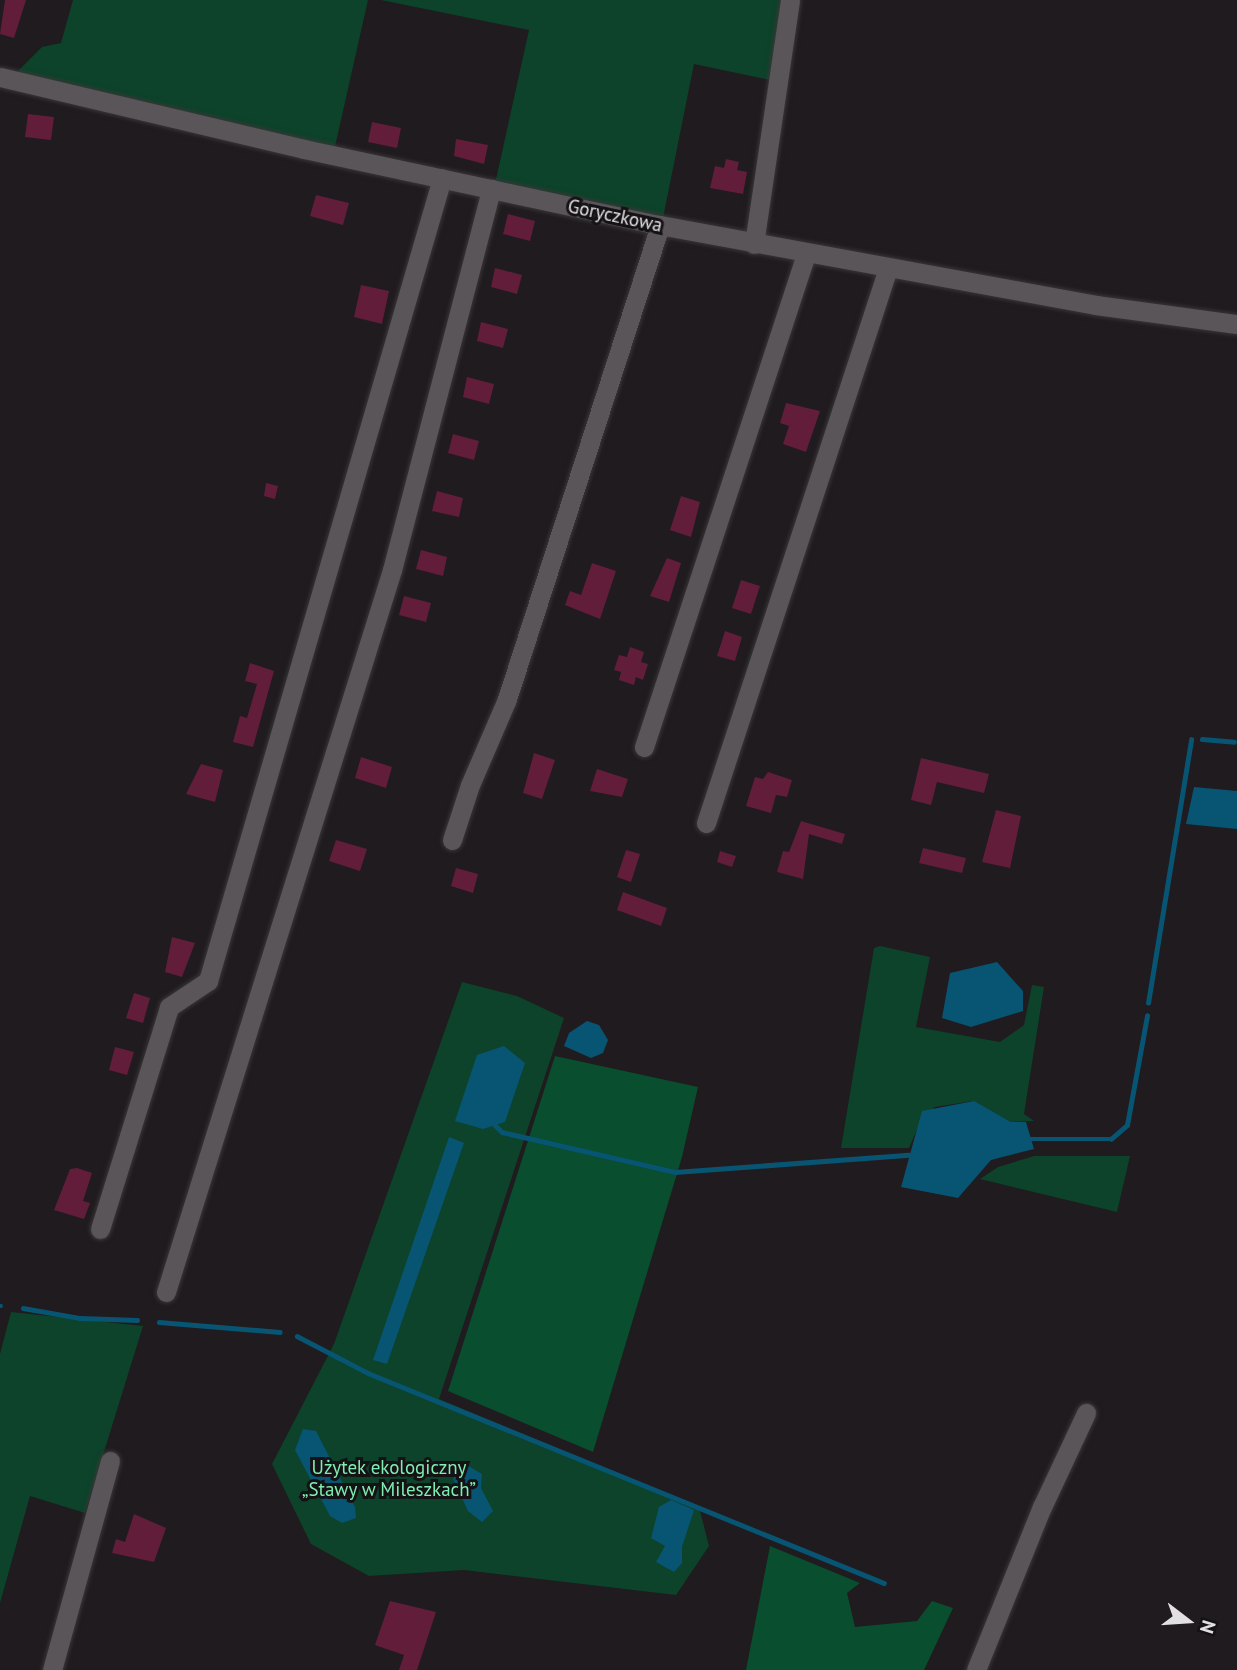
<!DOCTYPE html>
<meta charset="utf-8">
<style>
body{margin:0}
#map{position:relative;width:1237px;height:1670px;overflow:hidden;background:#1f1b1e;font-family:"PT Sans",sans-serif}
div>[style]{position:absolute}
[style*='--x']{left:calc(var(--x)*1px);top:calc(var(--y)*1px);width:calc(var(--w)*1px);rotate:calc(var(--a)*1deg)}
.green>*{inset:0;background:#0c432a}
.forest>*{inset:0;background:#084e2f}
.water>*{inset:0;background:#085473}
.stream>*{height:4.5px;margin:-2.25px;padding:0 2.25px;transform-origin:2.25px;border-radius:2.25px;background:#085473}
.building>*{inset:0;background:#621d3a}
.roads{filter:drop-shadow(0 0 2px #393638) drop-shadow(0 0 2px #393638)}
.minor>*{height:19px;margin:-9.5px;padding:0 9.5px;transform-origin:9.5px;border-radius:9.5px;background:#5a5559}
span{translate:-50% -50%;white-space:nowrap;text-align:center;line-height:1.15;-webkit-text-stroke:6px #151215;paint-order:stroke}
.street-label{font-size:19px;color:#e2e0e2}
.park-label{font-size:19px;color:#7eeeb1}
.north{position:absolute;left:1153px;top:1586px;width:70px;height:70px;-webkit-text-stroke:5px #151215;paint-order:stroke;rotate:107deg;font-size:19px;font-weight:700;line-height:28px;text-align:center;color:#e2e0e2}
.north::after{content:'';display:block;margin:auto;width:24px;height:32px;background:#e2e0e2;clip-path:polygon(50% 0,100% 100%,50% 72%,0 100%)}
</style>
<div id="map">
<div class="green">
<div style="clip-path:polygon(73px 0,368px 0,334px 151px,17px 72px,42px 47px,61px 43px)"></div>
<div style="clip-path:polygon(381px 0,783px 0,775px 81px,694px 64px,662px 223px,495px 184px,529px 30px)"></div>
<div style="clip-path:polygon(880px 946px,930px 957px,916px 1027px,1000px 1042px,1024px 1025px,1032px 985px,1044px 987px,1024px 1114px,1034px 1121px,1011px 1122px,973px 1101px,935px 1107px,922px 1118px,909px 1148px,841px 1148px,874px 948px)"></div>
<div style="clip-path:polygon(462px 982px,517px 996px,564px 1018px,439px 1399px,699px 1507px,709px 1546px,676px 1595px,464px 1570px,369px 1576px,311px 1544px,272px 1464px,334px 1344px)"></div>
<div style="clip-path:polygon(1034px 1156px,1130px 1156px,1117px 1212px,980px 1179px,998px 1167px)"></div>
<div style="clip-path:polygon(11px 1312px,143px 1326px,85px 1513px,30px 1496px,0 1603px,0 1354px)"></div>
</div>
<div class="forest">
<div style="clip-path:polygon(555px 1056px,698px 1087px,682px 1157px,593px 1452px,448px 1391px)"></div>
<div style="clip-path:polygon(770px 1546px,860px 1583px,847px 1593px,855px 1627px,917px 1621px,932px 1601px,953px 1608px,924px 1670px,746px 1670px)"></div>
</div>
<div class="water">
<div style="clip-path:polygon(1194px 787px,1237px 791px,1237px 829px,1186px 824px)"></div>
<div style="clip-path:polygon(997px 962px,1023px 991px,1023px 1011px,971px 1027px,942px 1018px,950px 973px)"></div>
<div style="clip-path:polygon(587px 1021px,599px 1025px,608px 1040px,603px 1053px,591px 1058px,564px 1046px,569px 1033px)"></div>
<div style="clip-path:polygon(504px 1046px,525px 1063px,505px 1122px,483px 1129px,455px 1121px,477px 1055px)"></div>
<div style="clip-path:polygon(974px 1101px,1011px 1122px,1026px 1122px,1034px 1149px,991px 1160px,958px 1198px,901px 1187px,922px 1111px)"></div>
<div style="clip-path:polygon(449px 1137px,464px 1143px,387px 1364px,373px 1360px)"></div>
<div style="clip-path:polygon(303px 1429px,316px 1431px,355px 1507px,356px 1518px,342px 1523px,330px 1516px,295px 1450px)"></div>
<div style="clip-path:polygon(465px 1464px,482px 1474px,481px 1488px,493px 1511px,482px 1522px,468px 1511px,453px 1479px)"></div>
<div style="clip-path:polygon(671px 1500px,694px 1510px,682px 1547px,682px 1563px,674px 1572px,656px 1562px,665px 1546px,651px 1538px,659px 1507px)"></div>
</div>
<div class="stream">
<div style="--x:1202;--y:739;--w:32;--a:5"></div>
<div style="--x:1148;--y:1003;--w:267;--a:-80.7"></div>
<div style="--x:495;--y:1125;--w:10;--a:45"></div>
<div style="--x:502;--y:1132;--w:178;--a:13"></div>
<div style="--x:675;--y:1172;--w:234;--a:-4.2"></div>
<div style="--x:1031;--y:1139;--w:80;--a:0"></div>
<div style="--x:1111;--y:1139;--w:21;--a:-41"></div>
<div style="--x:1127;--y:1125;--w:111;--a:-79.6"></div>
<div style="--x:0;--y:1306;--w:1;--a:0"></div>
<div style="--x:23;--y:1308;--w:58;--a:10"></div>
<div style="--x:80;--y:1318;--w:57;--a:2"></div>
<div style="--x:159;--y:1322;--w:121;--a:4.7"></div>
<div style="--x:297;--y:1336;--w:80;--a:27.5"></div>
<div style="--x:368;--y:1373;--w:557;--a:22.15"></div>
</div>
<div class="building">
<div style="clip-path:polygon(5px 0,26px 0,14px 38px,0 34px)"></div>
<div style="clip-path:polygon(28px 114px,54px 117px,51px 140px,25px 137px)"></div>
<div style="clip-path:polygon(372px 122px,401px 128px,397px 148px,368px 142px)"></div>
<div style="clip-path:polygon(456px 139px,488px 145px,484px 164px,454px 156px)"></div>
<div style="clip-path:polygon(726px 159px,739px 162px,737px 170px,747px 172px,743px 194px,710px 188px,715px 166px,724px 168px)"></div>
<div style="clip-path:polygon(316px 195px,349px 203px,343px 225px,310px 216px)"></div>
<div style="clip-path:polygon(508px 214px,535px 221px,530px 241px,503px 234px)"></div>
<div style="clip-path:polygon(495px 268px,522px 275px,517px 294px,491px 287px)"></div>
<div style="clip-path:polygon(361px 285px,389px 291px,382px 324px,354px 317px)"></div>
<div style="clip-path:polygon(481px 322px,508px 329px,503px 348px,477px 341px)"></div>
<div style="clip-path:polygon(467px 377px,494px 384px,489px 404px,463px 397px)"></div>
<div style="clip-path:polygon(786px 403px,820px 411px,806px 452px,783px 444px,789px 426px,780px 423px)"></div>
<div style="clip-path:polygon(453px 434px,479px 441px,474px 460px,448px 453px)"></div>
<div style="clip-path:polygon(266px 483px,278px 486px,275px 499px,264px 496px)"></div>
<div style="clip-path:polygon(437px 491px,463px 498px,459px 517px,432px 511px)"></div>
<div style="clip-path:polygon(681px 496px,700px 502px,691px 537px,670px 530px)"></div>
<div style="clip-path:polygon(421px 550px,447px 557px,443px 576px,416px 569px)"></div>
<div style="clip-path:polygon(667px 558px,681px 563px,669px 602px,650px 596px)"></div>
<div style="clip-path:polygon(592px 563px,616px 571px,600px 619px,565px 605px,570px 591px,581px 595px)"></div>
<div style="clip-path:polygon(741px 580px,760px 586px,751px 614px,732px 608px)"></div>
<div style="clip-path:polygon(404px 596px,431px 603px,426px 622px,399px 615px)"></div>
<div style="clip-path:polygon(725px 631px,742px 637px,735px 661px,717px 656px)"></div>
<div style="clip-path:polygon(630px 647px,644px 652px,641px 662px,648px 664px,643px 680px,636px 677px,634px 685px,619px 680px,621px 672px,614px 670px,619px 655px,627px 657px)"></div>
<div style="clip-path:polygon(250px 663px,274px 671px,253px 747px,233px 742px,240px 716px,247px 718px,257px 684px,245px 681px)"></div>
<div style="clip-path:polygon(534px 753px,555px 760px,542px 799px,523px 793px)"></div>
<div style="clip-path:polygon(361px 757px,392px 767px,386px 788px,355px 778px)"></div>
<div style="clip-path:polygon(921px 758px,989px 774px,984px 793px,937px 782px,931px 805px,911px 800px)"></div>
<div style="clip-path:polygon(201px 764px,223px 770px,215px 802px,186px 794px)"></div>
<div style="clip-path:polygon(597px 769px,628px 779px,622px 797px,590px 791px)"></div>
<div style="clip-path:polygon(768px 772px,792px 780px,787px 797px,776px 795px,771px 813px,746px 806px,755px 777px,763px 779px)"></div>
<div style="clip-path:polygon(996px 810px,1021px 816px,1010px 868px,982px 862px)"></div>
<div style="clip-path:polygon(801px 821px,845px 834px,842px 844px,809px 834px,803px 879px,777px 872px,783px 851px,789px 852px)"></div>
<div style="clip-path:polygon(336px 840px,367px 849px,360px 871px,329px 861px)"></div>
<div style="clip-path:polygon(923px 848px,966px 858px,962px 873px,919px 863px)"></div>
<div style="clip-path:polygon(626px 850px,640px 854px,631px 882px,617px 877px)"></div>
<div style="clip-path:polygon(720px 851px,736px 856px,732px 867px,717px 862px)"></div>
<div style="clip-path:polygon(456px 868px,478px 874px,473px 893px,451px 886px)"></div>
<div style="clip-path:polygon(623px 892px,667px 908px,661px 926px,617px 910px)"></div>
<div style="clip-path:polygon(172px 937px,195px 943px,182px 977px,165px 972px)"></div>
<div style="clip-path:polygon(134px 993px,150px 998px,143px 1023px,126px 1018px)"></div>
<div style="clip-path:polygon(115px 1047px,134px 1052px,127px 1075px,109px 1070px)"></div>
<div style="clip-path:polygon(77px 1168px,92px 1173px,83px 1201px,90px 1203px,84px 1219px,54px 1210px,70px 1169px)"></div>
<div style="clip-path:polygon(134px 1514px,166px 1528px,154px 1562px,112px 1553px,116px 1539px,125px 1542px)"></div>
<div style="clip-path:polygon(390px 1601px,436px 1612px,417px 1670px,399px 1670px,404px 1655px,375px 1645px)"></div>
</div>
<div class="roads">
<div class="minor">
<div style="--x:0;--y:77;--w:312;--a:13.3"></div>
<div style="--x:304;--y:149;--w:364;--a:12.1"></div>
<div style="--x:660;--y:225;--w:443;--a:10.4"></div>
<div style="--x:1096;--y:305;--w:142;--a:7.7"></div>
<div style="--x:754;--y:244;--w:247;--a:-81.6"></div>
<div style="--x:644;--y:747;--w:519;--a:-71.81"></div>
<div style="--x:706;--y:823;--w:584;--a:-71.84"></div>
<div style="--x:452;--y:840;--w:58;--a:-71.9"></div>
<div style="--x:470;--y:785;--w:94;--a:-66.7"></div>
<div style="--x:507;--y:699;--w:498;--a:-72.1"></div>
<div style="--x:100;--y:1229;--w:232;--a:-72.7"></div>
<div style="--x:169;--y:1007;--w:47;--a:-33.7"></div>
<div style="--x:208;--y:981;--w:836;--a:-73.75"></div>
<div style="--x:166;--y:1292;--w:757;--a:-72.62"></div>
<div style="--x:392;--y:570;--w:394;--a:-75.4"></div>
<div style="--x:52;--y:1670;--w:217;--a:-74.5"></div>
<div style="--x:976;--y:1670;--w:176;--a:-68"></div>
<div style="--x:1042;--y:1507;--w:104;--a:-64.9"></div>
</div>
</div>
<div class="street-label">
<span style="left:615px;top:216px;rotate:12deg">Goryczkowa</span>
</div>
<div class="park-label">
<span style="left:389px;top:1479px">Użytek ekologiczny<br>„Stawy w Mileszkach”</span>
</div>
<div class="north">N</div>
</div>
